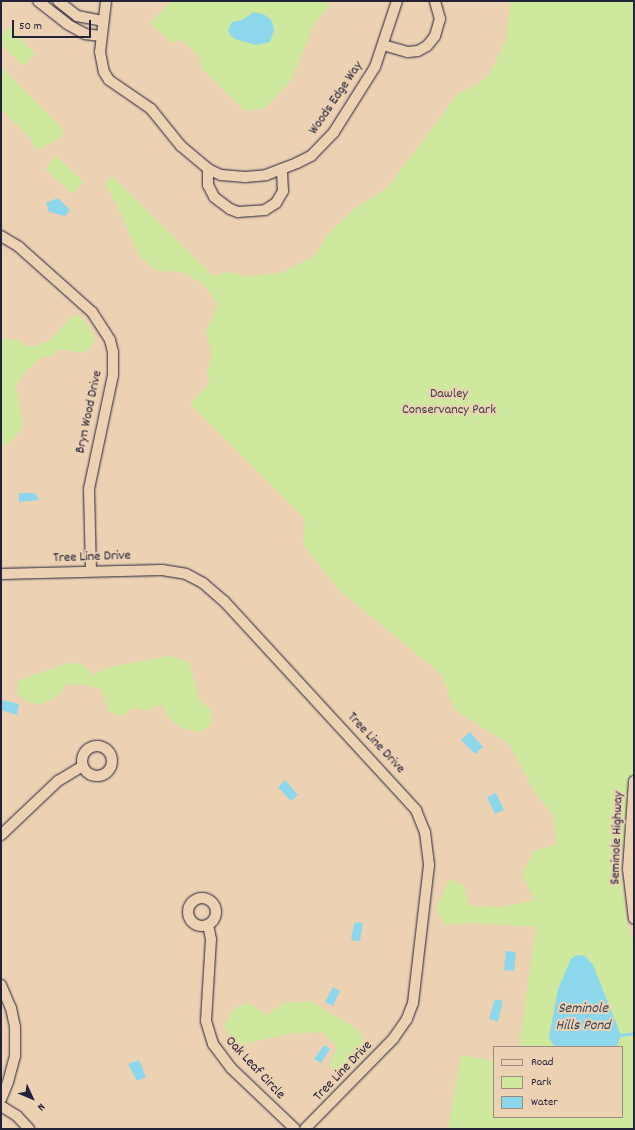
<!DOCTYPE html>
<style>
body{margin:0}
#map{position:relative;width:635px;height:1130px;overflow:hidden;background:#ecd1b3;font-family:Dekko,sans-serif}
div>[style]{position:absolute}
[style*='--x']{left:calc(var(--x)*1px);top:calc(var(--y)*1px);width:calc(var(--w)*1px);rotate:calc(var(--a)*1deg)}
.green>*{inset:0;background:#cee89e}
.water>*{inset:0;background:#8dd7ed}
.stream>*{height:3px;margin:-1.5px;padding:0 1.5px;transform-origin:1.5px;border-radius:1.5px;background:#8dd7ed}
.roads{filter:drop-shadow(0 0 1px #22223b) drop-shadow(0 0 1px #22223b)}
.minor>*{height:10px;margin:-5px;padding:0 5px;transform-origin:5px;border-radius:5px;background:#ecd1b3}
.minor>.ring{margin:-5px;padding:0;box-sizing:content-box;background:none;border:10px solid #ecd1b3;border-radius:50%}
span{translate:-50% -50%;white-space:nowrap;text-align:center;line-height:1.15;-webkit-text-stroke:4px #ecd1b3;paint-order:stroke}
.street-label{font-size:14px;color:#22223b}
.park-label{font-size:14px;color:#3c404a}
.water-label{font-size:15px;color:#37465f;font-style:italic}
.frame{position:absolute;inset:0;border:2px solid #22223b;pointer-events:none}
.legend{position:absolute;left:493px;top:1046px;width:130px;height:72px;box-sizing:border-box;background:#ecd1b3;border:1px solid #9b8b83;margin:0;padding:5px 7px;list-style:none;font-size:12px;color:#22223b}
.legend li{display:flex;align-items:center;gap:8px;height:20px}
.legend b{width:20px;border:1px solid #9b8b83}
.north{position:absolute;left:12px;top:1078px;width:40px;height:40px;-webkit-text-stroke:3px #ecd1b3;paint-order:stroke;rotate:134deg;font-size:11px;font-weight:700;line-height:16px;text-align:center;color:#22223b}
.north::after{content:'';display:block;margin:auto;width:14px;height:18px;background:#22223b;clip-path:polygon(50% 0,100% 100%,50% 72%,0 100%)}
.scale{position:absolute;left:12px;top:20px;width:79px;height:18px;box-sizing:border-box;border:2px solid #22223b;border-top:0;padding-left:5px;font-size:12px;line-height:14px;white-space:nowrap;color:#22223b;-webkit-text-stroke:3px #ecd1b3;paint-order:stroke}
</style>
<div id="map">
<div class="green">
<div style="clip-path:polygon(evenodd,171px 1px,325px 1px,330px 6px,315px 22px,290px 82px,264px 109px,245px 111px,201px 68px,201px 58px,181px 40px,172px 43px,150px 23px,171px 1px,242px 20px,256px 45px,235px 39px,235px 22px,242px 20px)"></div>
<div style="clip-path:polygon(511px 1px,634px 1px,634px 845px,621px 845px,621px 877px,626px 919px,634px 947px,634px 1129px,448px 1129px,461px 1055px,494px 1061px,494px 1117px,622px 1117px,622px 1047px,616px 1047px,621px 1035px,593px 965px,585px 956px,577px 955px,558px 989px,549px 1037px,555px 1047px,519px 1047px,536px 927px,476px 923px,445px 925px,436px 910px,449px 879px,464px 886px,469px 906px,502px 907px,535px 900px,522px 874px,534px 851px,557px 844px,552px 814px,535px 793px,509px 744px,455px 710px,441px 674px,339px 590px,303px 544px,305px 519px,190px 404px,210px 383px,206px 376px,212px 353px,206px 332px,218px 305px,202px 283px,181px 272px,157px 271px,139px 256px,118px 207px,105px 184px,112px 176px,213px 276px,229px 272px,248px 277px,283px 272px,315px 256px,327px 235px,354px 209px,388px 187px,458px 94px,478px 84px,490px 73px,506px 40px)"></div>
<div style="clip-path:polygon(9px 27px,35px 54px,23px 66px,1px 44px,1px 35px)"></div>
<div style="clip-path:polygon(1px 67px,64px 130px,62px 136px,40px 149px,34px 148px,30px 137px,1px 110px)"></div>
<div style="clip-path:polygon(56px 156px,84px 182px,72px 194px,45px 169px)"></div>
<div style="clip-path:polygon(79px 315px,89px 326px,95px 339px,92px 346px,84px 353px,59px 349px,51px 356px,42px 357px,25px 372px,16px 386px,23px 427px,12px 441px,1px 446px,1px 338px,20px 341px,27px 347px,35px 346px,49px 341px,71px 317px)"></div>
<div style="clip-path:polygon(170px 656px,189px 662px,200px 702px,211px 709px,211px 724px,200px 732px,182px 728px,171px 720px,161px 704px,148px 710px,133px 708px,123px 716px,109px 712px,101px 689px,82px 684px,65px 685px,59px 695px,41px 705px,27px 702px,17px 694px,19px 680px,68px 663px,82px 664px,94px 675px,109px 667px)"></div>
<div style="clip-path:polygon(310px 1001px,359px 1030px,367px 1052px,347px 1073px,329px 1066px,337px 1047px,322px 1032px,288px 1034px,234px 1046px,224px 1025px,236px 1007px,249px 1003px,266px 1015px,284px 1003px)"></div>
</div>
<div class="water">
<div style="clip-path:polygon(254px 12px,265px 15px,272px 21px,274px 30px,270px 42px,256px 45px,235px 39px,230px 35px,228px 30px,232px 22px,242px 20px)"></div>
<div style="clip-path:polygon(58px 198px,70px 210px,65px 216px,49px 212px,46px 203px)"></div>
<div style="clip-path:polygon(19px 493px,35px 493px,39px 500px,19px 502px)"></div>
<div style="clip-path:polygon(1px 700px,19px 704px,17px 715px,1px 710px)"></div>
<div style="clip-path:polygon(470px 732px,483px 747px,475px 754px,461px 740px)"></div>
<div style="clip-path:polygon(285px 780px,298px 795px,291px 801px,278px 787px)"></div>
<div style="clip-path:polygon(496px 793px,504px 810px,495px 814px,487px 797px)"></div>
<div style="clip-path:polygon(360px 922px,363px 924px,360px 941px,351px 940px,354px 923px)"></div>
<div style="clip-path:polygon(506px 951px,516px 952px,514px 971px,504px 970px)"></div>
<div style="clip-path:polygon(577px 955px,585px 956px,593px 965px,621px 1035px,616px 1047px,555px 1047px,549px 1038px,558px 989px,571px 959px)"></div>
<div style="clip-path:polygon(333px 987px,340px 991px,333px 1006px,325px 1002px)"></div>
<div style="clip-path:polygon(495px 999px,503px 1001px,498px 1022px,489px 1019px)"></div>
<div style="clip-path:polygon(324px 1045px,330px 1049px,321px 1063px,314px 1059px)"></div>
<div style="clip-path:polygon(139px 1060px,146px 1077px,137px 1081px,128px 1064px)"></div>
</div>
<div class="stream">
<div style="--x:621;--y:1035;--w:13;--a:-9"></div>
</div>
<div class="roads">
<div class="minor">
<div style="--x:38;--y:1;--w:37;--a:38"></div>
<div style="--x:67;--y:24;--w:21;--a:29"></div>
<div style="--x:85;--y:34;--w:16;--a:7"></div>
<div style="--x:58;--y:1;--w:24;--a:38"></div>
<div style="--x:77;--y:16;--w:26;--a:11"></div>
<div style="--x:106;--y:1;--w:51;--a:96.7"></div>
<div style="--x:100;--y:52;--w:20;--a:79"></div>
<div style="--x:104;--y:72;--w:9;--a:58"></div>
<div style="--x:109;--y:80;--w:51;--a:34.6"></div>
<div style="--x:151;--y:109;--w:48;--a:51"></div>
<div style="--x:181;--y:146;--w:35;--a:40"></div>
<div style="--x:208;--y:169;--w:14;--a:25"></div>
<div style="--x:221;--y:175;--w:24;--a:5"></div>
<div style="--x:245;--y:177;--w:21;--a:-5"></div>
<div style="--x:266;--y:175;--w:33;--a:-21"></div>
<div style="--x:297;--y:163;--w:16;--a:-27"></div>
<div style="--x:311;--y:156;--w:33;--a:-46"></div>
<div style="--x:334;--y:132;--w:77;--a:-57.8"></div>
<div style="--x:375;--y:67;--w:70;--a:-71.6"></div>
<div style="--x:383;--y:45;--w:26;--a:16"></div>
<div style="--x:408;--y:52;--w:10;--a:-6"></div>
<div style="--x:418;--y:51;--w:10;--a:-29"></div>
<div style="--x:427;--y:46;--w:13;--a:-51"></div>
<div style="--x:435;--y:36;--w:18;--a:-74"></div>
<div style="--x:440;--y:19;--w:19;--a:-106"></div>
<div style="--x:208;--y:169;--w:16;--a:90"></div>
<div style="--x:208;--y:185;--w:13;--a:63"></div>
<div style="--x:214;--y:197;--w:20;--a:37"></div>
<div style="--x:230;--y:209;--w:9;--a:21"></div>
<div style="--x:238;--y:212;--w:27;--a:-4"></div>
<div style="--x:265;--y:210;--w:13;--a:-32"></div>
<div style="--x:276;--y:203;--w:14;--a:-60"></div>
<div style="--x:283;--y:191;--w:22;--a:-93"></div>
<div style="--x:1;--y:236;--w:21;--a:31"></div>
<div style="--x:19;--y:247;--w:98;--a:41.7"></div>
<div style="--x:92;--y:312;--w:33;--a:57"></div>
<div style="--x:110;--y:340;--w:12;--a:76"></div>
<div style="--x:113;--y:352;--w:23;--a:90"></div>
<div style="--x:113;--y:375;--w:116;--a:101.9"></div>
<div style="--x:89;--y:489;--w:81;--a:88.6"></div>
<div style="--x:1;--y:574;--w:161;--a:-1.4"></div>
<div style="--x:162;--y:570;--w:24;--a:9"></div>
<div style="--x:186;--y:574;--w:19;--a:28"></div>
<div style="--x:203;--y:583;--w:28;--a:41"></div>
<div style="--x:224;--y:601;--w:284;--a:47.4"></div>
<div style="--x:416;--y:810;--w:24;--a:68"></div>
<div style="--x:425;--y:832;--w:33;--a:83"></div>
<div style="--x:429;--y:865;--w:139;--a:96.6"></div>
<div style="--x:413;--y:1003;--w:17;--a:111"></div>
<div style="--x:407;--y:1019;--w:24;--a:125"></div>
<div style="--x:393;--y:1039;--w:126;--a:134.4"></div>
<div class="ring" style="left:82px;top:746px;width:20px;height:20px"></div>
<div style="--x:634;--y:781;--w:88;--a:93.9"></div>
<div style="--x:628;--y:869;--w:50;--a:83.2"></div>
<div style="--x:1;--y:835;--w:79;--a:-43.5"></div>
<div style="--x:58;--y:781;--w:29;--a:-31"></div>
<div class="ring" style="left:188px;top:898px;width:18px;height:18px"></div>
<div style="--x:208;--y:925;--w:14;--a:78"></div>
<div style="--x:211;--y:939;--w:82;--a:93.5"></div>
<div style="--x:206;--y:1021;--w:24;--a:73"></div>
<div style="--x:213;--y:1044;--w:30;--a:53"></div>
<div style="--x:231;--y:1068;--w:88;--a:43.6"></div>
<div style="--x:1;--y:985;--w:25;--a:67"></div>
<div style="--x:11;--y:1008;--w:19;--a:78"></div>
<div style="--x:15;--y:1027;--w:29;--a:90"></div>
<div style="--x:15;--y:1056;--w:27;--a:105"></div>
<div style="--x:8;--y:1082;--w:18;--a:112"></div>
<div style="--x:1;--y:1106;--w:19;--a:32"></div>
<div style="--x:17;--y:1116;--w:18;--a:47"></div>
</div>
</div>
<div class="street-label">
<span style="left:336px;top:98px;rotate:-56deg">Woods Edge Way</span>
<span style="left:89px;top:412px;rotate:-78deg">Bryn Wood Drive</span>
<span style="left:92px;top:557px;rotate:-2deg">Tree Line Drive</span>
<span style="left:376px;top:743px;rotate:47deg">Tree Line Drive</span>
<span style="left:617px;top:838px;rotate:-88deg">Seminole Highway</span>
<span style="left:255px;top:1068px;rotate:47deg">Oak Leaf Circle</span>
<span style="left:343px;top:1071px;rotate:-46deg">Tree Line Drive</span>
</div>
<div class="park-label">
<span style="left:449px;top:402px">Dawley<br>Conservancy Park</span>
</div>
<div class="water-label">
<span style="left:583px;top:1018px">Seminole<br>Hills Pond</span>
</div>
<div class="frame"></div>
<ul class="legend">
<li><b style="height:5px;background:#ecd1b3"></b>Road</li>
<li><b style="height:11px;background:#cee89e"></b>Park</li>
<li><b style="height:11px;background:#8dd7ed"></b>Water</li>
</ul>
<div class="north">N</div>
<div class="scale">50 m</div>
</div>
